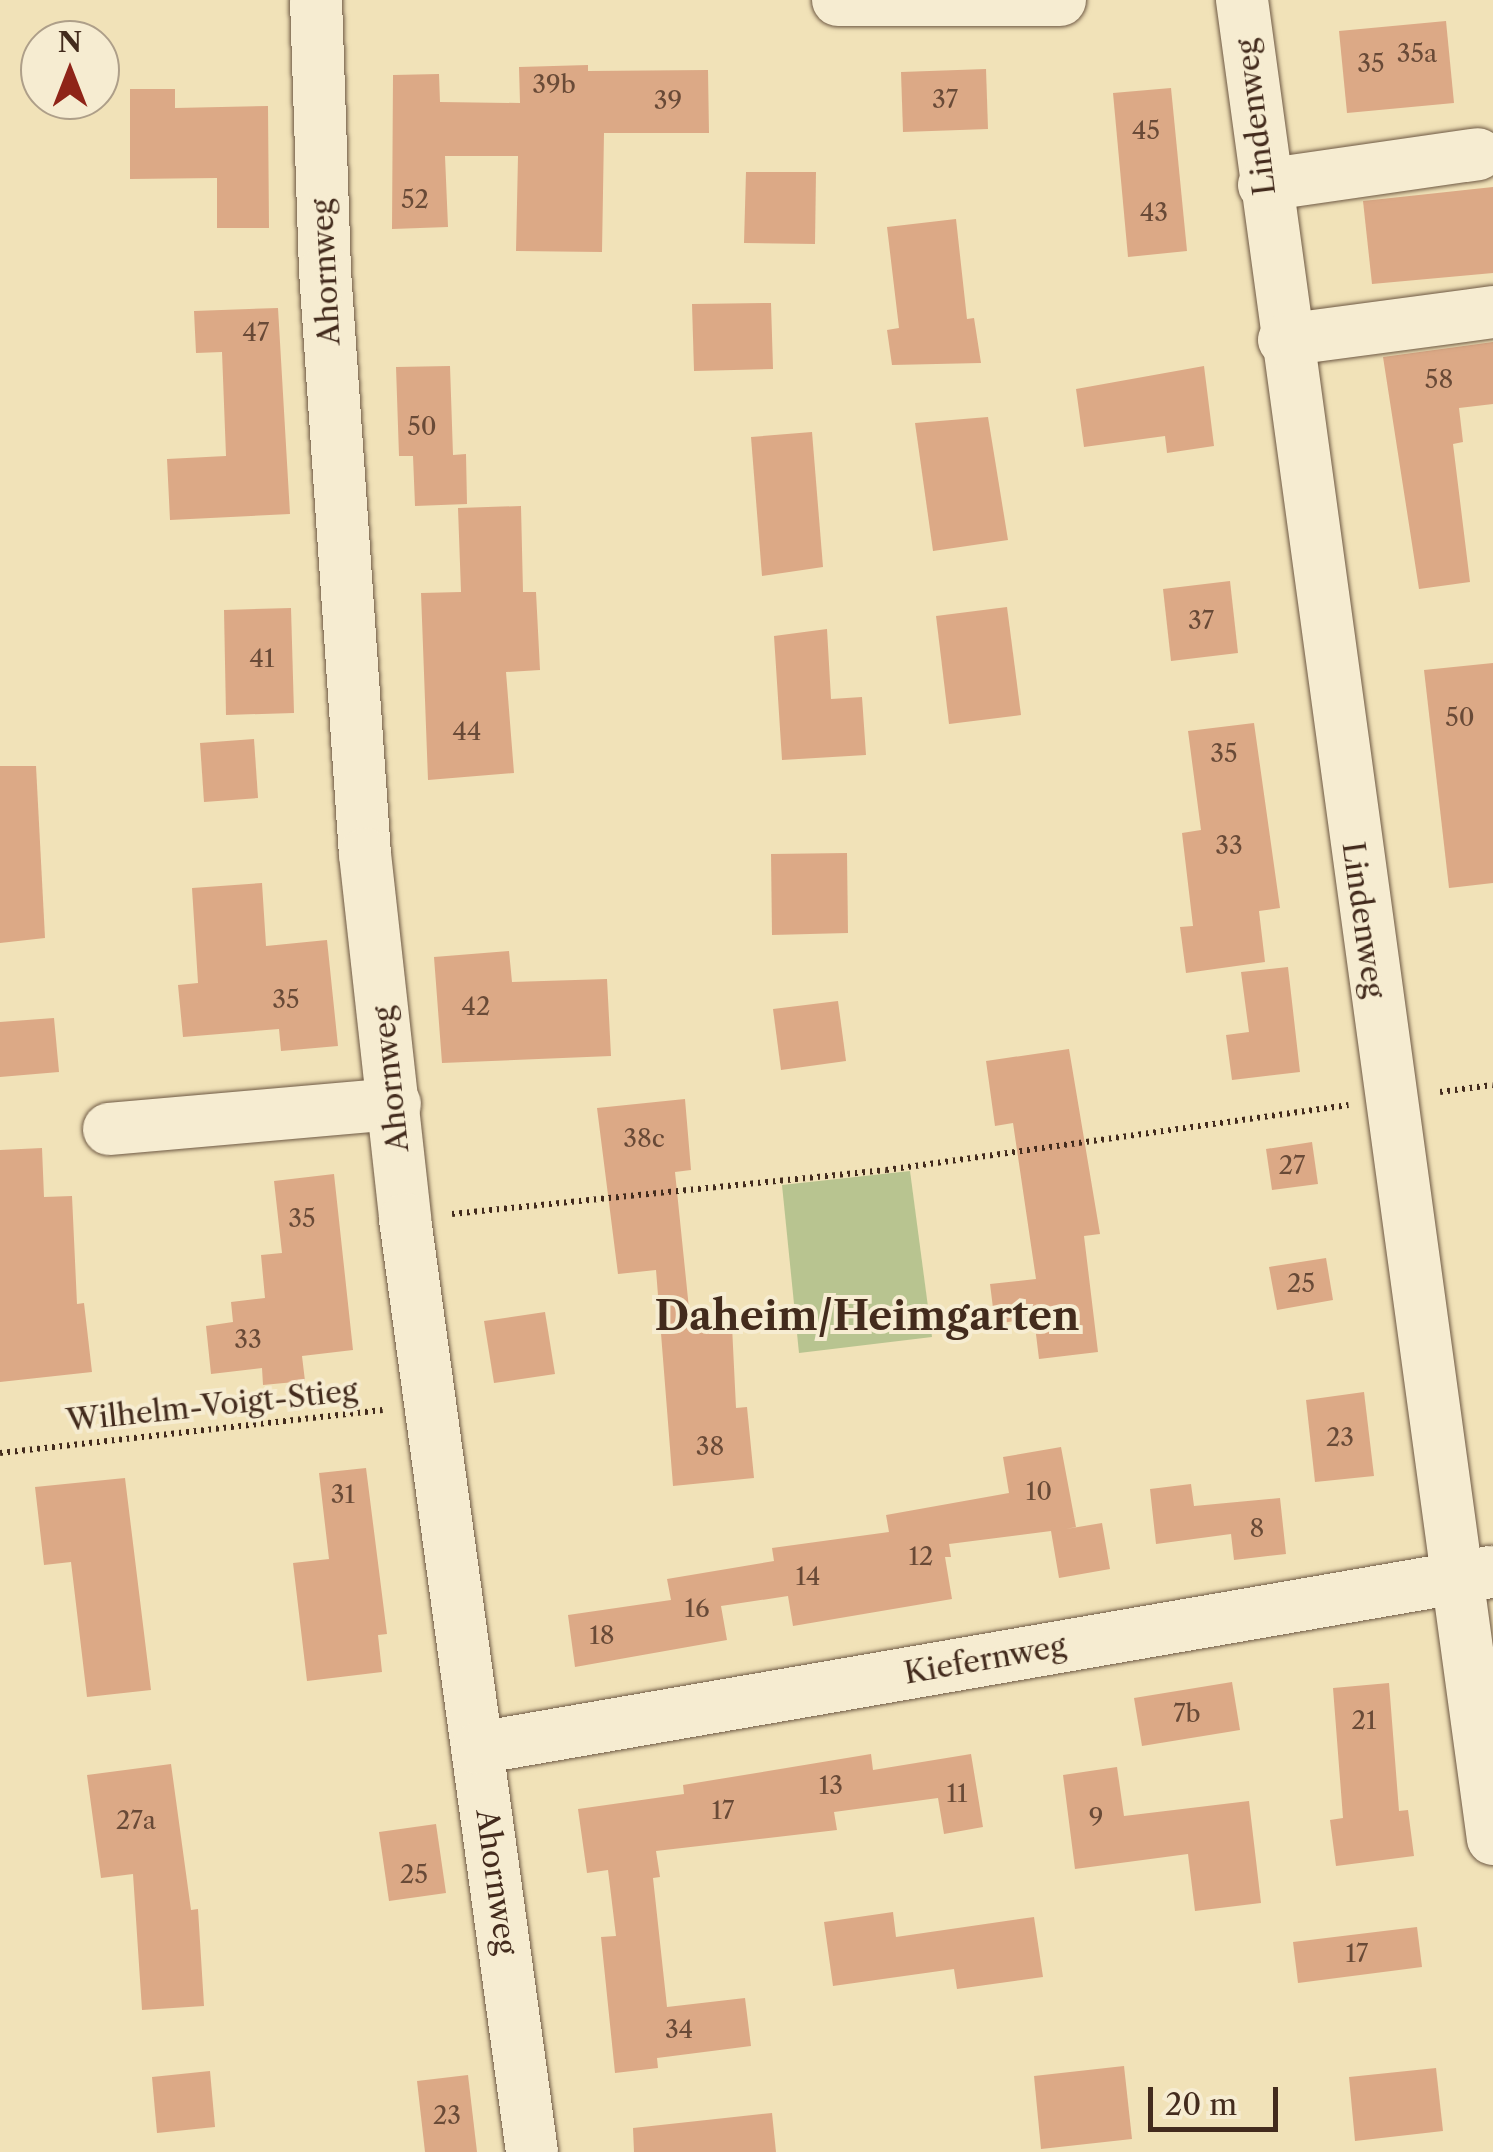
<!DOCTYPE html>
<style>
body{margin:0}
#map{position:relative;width:1493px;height:2152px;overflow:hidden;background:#f1e2b8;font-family:"Libre Caslon Text",serif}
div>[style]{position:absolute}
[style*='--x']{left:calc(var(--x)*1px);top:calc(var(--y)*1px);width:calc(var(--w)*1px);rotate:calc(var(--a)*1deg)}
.green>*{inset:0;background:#b8c490}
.building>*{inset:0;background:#dca986}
.path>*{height:6px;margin-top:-3px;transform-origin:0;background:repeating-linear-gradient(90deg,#432b1d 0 2.5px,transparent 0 7.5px)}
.roads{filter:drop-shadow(0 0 2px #6e5944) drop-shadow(0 0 2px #6e5944)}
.minor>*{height:52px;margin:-26px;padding:0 26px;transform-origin:26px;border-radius:26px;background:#f6ecd1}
span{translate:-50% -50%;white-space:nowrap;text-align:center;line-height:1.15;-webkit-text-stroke:8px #f6ecd1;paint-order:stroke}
.number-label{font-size:25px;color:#694a37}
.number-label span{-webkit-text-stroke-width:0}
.street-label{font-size:30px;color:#432b1d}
.district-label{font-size:40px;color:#432b1d;font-weight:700}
.north{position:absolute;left:20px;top:20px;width:100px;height:100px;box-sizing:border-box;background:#f6ecd1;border:2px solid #ae9f89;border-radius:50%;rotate:0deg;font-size:28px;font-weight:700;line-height:40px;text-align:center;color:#432b1d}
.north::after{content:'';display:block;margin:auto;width:35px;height:45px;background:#8f2418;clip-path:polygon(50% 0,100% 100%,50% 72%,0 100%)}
.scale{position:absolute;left:1148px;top:2087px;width:130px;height:45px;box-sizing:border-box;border:5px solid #432b1d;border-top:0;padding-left:12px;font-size:30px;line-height:35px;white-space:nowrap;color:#432b1d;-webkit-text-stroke:8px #f6ecd1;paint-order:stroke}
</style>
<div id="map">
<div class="green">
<div style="clip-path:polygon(910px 1171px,932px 1337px,799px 1353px,782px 1185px)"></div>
</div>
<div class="building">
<div style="clip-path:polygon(1446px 21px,1454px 103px,1347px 113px,1339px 31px)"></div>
<div style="clip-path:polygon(588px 65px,588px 71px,708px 70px,709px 133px,604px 133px,602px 252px,516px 251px,518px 156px,445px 156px,448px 227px,392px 229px,393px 75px,439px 74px,440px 102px,520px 103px,519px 67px)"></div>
<div style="clip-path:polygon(986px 69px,988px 129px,903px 132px,901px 72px)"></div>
<div style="clip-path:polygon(1171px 88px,1187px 251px,1128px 257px,1113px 93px)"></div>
<div style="clip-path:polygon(130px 89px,175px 89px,175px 108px,268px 106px,269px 228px,217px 228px,217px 178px,130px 179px)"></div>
<div style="clip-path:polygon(746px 172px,816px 172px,815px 244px,744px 243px)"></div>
<div style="clip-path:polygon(1493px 187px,1493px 273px,1372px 284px,1363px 201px)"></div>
<div style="clip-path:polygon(956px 219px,967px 319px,974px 318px,981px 363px,892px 365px,887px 330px,899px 328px,887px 227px)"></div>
<div style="clip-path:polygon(771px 303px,773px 369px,694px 371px,692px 304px)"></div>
<div style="clip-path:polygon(278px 308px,290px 514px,170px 520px,167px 459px,226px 456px,222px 352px,196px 353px,194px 311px)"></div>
<div style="clip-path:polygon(1493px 342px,1493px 404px,1459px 408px,1463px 442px,1453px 444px,1470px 582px,1419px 589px,1383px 357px)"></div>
<div style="clip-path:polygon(450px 366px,453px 455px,466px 454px,467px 504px,415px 506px,413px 456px,399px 456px,396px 367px)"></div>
<div style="clip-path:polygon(1204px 366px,1214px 446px,1167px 453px,1165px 436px,1084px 447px,1076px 389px)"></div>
<div style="clip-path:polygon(988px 417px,1008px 540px,933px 551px,915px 423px)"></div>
<div style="clip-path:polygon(812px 432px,823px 567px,762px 576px,751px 437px)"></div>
<div style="clip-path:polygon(521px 506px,523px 592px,536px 592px,540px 670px,506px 672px,514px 773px,428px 780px,421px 593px,461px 592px,458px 508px)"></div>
<div style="clip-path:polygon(1230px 581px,1238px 653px,1171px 661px,1163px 589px)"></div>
<div style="clip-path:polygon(1007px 607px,1021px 715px,949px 724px,936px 616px)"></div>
<div style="clip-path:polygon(291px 608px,294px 713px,226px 715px,224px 610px)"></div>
<div style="clip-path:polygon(827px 629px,831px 699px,862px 697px,866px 755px,782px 760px,774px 636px)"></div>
<div style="clip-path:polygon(1493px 663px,1493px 883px,1449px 888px,1424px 670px)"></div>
<div style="clip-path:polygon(1254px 723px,1280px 908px,1259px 911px,1265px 962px,1186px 973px,1180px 927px,1193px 926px,1182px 833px,1201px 830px,1188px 731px)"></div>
<div style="clip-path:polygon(254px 739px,258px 798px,204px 802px,200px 743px)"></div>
<div style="clip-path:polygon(0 766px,36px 766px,45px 938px,0 943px)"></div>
<div style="clip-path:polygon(847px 853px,848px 933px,772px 935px,771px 854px)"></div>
<div style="clip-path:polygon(262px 883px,266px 946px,327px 940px,338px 1046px,281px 1051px,279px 1029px,183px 1037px,178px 985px,198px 983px,192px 888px)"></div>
<div style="clip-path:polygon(509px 951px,512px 982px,607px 979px,611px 1056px,442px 1063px,434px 957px)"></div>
<div style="clip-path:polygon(1288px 967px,1300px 1072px,1232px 1080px,1226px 1035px,1249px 1032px,1241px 972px)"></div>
<div style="clip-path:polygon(838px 1001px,846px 1061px,781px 1070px,773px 1009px)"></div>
<div style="clip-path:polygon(54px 1018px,59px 1072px,0 1077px,0 1022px)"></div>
<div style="clip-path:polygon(1069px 1049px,1100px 1234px,1084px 1236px,1098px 1352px,1039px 1359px,1034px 1318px,995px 1324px,990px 1284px,1036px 1279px,1013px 1123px,995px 1126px,986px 1061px)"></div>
<div style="clip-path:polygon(685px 1099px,691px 1170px,675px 1172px,691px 1328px,732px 1326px,736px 1408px,747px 1407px,754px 1478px,673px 1486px,656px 1270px,618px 1274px,597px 1108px)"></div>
<div style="clip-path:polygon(1312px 1142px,1318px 1184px,1272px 1190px,1266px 1149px)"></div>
<div style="clip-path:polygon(42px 1148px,44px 1197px,72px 1196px,77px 1304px,84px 1303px,92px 1372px,0 1382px,0 1150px)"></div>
<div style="clip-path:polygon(334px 1174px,353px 1350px,302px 1356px,305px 1381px,263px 1385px,262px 1368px,211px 1374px,206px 1326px,233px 1322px,231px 1302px,265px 1298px,261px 1255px,282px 1253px,274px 1181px)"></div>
<div style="clip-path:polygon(1326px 1258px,1333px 1300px,1277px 1310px,1269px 1267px)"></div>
<div style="clip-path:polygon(545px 1312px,555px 1374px,494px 1383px,484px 1321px)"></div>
<div style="clip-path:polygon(1364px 1392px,1374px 1476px,1315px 1482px,1306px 1400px)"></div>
<div style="clip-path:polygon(1061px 1447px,1076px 1527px,1066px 1529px,1102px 1523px,1110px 1569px,1059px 1578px,1051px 1531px,949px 1544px,951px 1557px,945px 1557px,952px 1599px,793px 1626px,788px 1596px,721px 1606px,727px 1640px,575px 1667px,568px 1615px,671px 1600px,667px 1579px,774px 1561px,772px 1548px,889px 1532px,886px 1515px,1009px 1493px,1003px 1457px)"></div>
<div style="clip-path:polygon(366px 1468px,387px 1634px,378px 1635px,382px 1672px,307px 1681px,293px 1563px,329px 1559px,319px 1473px)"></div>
<div style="clip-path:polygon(125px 1478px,151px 1690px,87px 1697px,71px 1562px,44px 1565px,35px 1487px)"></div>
<div style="clip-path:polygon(1191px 1484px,1194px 1506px,1280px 1498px,1286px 1554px,1234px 1560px,1231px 1534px,1156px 1544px,1150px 1489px)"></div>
<div style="clip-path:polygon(1232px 1682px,1240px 1730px,1142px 1746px,1134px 1698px)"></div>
<div style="clip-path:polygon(1389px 1683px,1399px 1811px,1408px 1810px,1414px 1856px,1336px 1866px,1330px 1820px,1343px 1818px,1333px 1688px)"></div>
<div style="clip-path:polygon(871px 1754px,873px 1770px,971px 1754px,983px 1827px,944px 1834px,938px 1798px,834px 1812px,837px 1830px,656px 1851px,660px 1877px,653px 1878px,667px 2007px,745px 1998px,751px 2046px,657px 2058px,658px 2068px,615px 2073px,601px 1937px,616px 1936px,608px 1870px,587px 1873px,578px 1809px,684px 1794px,683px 1785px)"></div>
<div style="clip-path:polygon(171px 1764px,191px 1910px,198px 1909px,204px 2006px,142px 2010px,133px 1874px,101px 1878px,87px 1775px)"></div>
<div style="clip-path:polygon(1117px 1767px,1124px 1816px,1249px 1801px,1261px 1903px,1195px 1911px,1188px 1854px,1075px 1869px,1063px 1775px)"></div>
<div style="clip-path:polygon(436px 1824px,446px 1893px,389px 1901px,379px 1832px)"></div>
<div style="clip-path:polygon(893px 1912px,896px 1937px,1034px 1917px,1043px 1977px,957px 1989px,954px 1969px,833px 1986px,824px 1922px)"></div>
<div style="clip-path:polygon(1417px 1927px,1422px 1967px,1298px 1983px,1293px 1942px)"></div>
<div style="clip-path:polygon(1124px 2066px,1132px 2139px,1041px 2149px,1034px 2076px)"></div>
<div style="clip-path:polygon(1436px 2068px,1443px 2131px,1355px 2141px,1349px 2077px)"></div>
<div style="clip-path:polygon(210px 2071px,215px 2127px,157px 2133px,152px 2077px)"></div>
<div style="clip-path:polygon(468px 2075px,477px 2152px,425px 2152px,417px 2081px)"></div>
<div style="clip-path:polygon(772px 2113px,776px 2152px,634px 2152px,633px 2128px)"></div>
</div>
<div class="path">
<div style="--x:1440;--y:1092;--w:53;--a:-7.5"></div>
<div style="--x:452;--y:1214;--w:436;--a:-5.8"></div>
<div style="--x:886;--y:1170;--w:467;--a:-8"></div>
<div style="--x:0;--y:1453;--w:385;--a:-6.4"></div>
</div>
<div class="roads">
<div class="minor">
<div style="--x:316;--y:0;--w:271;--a:88.1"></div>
<div style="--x:325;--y:271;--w:584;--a:86.08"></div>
<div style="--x:365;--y:854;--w:367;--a:83.7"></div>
<div style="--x:405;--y:1219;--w:942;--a:82.25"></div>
<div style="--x:838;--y:0;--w:222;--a:0"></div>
<div style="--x:1242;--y:0;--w:1856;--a:82.23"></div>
<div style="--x:1264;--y:185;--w:216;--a:-8.2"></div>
<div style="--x:1284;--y:340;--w:211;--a:-7.6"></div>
<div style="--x:109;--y:1129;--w:287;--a:-5"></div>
<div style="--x:478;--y:1748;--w:1028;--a:-9.86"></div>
</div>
</div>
<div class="number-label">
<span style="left:1417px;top:54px">35a</span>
<span style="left:1371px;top:64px">35</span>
<span style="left:554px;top:85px">39b</span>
<span style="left:945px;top:100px">37</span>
<span style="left:668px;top:101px">39</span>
<span style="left:1146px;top:131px">45</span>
<span style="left:415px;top:200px">52</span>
<span style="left:1154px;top:213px">43</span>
<span style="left:256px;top:333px">47</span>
<span style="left:1439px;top:380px">58</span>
<span style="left:422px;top:427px">50</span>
<span style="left:1201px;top:621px">37</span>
<span style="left:262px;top:659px">41</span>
<span style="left:1460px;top:718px">50</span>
<span style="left:467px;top:732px">44</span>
<span style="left:1224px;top:754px">35</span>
<span style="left:1229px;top:846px">33</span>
<span style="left:286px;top:1000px">35</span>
<span style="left:476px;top:1007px">42</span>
<span style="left:644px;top:1139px">38c</span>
<span style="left:1292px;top:1166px">27</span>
<span style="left:302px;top:1219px">35</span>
<span style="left:1301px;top:1284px">25</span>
<span style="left:248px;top:1340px">33</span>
<span style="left:1340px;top:1438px">23</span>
<span style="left:710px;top:1447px">38</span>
<span style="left:1039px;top:1492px">10</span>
<span style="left:343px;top:1495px">31</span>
<span style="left:1257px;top:1529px">8</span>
<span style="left:921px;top:1557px">12</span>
<span style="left:808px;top:1577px">14</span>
<span style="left:697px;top:1609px">16</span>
<span style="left:602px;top:1636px">18</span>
<span style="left:1187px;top:1714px">7b</span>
<span style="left:1364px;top:1721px">21</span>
<span style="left:831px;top:1786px">13</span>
<span style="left:957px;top:1794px">11</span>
<span style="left:723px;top:1811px">17</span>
<span style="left:1096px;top:1818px">9</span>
<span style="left:136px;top:1821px">27a</span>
<span style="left:414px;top:1875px">25</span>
<span style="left:1357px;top:1954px">17</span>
<span style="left:679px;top:2030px">34</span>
<span style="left:447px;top:2116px">23</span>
</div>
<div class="street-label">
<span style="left:1256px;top:117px;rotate:-97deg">Lindenweg</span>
<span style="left:326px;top:272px;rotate:-93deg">Ahornweg</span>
<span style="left:1363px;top:920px;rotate:82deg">Lindenweg</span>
<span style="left:391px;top:1079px;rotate:-96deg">Ahornweg</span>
<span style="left:212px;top:1406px;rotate:-6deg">Wilhelm-Voigt-Stieg</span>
<span style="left:985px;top:1660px;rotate:-10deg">Kiefernweg</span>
<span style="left:496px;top:1882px;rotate:82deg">Ahornweg</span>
</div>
<div class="district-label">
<span style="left:867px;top:1316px">Daheim/Heimgarten</span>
</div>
<div class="north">N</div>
<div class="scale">20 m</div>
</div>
